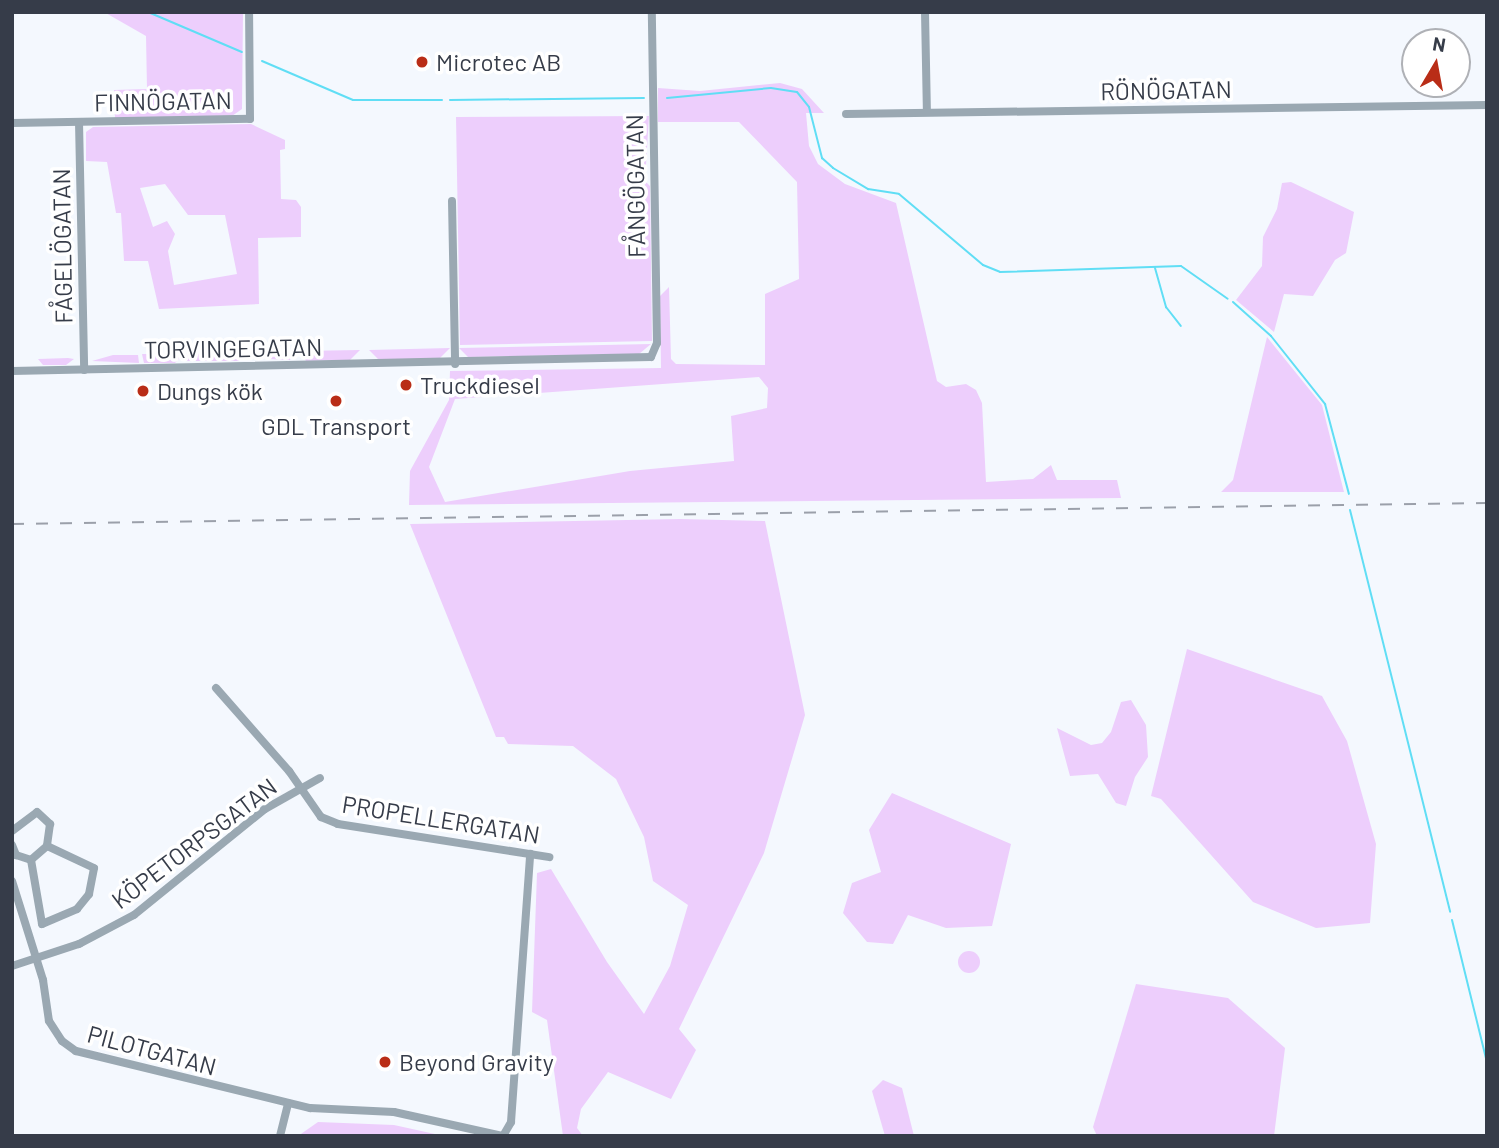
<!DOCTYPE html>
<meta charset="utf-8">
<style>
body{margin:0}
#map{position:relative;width:1499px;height:1148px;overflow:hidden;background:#f4f8fe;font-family:Barlow,sans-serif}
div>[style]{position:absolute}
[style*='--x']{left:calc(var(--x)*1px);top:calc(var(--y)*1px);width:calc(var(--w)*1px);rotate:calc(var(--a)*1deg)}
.green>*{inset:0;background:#edcefc}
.round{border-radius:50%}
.stream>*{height:2px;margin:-1px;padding:0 1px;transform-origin:1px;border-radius:1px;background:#60def5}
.minor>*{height:8px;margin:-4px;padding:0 4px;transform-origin:4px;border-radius:4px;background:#9aa8b2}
.rail>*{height:2px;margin-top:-1px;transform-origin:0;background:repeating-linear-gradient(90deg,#9ba0aa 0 12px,transparent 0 24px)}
.dots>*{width:19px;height:19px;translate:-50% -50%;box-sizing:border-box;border:4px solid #fff;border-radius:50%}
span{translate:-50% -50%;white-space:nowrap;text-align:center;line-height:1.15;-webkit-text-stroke:7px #fff;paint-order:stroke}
.poi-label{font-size:24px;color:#363c49}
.left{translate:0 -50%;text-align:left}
.street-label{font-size:24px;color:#363c49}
.frame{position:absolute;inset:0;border:14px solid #363c49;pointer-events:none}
.north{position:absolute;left:1401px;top:28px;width:70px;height:70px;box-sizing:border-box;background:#fff;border:2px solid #afb1b6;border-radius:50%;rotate:10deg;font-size:19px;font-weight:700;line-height:28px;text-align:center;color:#363c49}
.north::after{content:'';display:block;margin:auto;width:24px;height:32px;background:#b92d17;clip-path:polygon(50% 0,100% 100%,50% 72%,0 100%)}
</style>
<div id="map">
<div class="green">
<div style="clip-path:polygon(104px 12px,243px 12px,242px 109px,232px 116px,115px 118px,114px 90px,147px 89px,146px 36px)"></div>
<div style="clip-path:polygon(evenodd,780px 83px,802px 89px,824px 113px,806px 113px,809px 146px,818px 164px,845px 184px,896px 203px,937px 381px,946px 387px,966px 384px,976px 390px,982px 403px,986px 482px,1033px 479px,1051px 465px,1057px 480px,1117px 480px,1121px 498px,409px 505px,410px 471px,449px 400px,450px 371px,661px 368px,660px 296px,669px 287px,671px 359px,676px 364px,765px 365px,765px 294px,799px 279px,797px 182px,739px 122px,658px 122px,658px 88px,700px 91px,780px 83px,759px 377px,768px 388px,767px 408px,731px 416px,734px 461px,630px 471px,445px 502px,429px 467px,455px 399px,759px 377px)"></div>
<div style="clip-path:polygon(649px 116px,645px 181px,650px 186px,652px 341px,460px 345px,456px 117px)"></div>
<div style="clip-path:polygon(evenodd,251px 124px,285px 140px,285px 149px,280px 150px,281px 199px,296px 200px,301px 207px,301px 237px,258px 238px,259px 304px,159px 309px,148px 261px,124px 261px,121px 213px,116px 213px,107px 162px,86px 161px,86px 132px,93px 127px,251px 124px,165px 184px,188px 215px,225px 215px,237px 274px,174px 285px,168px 251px,175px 234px,167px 221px,153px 227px,140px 188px,165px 184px)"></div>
<div style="clip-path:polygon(1291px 182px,1354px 212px,1346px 253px,1335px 260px,1313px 296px,1284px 294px,1274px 332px,1236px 300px,1262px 266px,1263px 237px,1277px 209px,1282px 183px)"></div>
<div style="clip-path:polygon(1267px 337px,1322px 405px,1344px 492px,1221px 492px,1233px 480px)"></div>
<div style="clip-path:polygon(651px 344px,639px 354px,468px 357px,459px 348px)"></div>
<div style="clip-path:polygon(450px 348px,439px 359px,378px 359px,369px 350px)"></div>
<div style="clip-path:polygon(360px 350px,350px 360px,306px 361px,300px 351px)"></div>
<div style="clip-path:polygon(293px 351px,290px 360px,246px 358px,246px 353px)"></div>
<div style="clip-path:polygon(241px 352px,239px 361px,184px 361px,183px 354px)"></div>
<div style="clip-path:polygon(142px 354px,179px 354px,179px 359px,175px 363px,144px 363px)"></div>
<div style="clip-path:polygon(138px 355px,139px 363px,92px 361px,113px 355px)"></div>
<div style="clip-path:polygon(38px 359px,68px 358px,74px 359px,66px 365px,43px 365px)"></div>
<div style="clip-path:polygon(680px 519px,765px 521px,805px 715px,764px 853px,679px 1029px,696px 1050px,671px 1099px,608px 1072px,581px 1109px,577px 1128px,583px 1136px,563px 1136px,547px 1020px,532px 1012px,537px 873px,551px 869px,607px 962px,644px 1014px,670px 966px,688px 905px,653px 881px,644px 837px,616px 779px,573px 746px,508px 744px,504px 737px,496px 737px,410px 524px)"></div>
<div style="clip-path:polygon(1187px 649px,1322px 696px,1347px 741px,1376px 844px,1370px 923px,1316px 928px,1253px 902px,1161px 799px,1151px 796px)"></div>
<div style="clip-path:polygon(1131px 700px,1146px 725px,1148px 757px,1135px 777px,1126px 806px,1116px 803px,1098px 774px,1070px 776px,1057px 728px,1091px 745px,1102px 743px,1111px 732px,1121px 702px)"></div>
<div style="clip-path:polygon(892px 793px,1011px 844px,992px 926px,946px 928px,908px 915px,893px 944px,867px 942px,843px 913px,852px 883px,881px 872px,869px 830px)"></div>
<div class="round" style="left:958px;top:951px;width:22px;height:22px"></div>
<div style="clip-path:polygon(1136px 984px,1228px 998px,1285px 1048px,1274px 1136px,1097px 1136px,1093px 1127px)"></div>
<div style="clip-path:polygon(883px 1080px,902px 1088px,914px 1136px,885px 1136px,872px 1091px)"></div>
<div style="clip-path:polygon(318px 1122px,394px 1125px,444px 1136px,298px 1136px)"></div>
</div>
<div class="stream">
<div style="--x:148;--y:12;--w:102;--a:23.1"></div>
<div style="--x:262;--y:61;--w:99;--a:23.2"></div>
<div style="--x:353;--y:100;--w:89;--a:0"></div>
<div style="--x:667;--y:98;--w:104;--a:-5.5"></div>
<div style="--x:771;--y:88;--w:26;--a:9"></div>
<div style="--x:797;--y:92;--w:19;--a:51"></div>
<div style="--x:809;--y:107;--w:53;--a:75.7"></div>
<div style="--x:822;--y:158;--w:15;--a:42"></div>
<div style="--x:833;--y:168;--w:41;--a:31"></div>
<div style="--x:868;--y:189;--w:31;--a:9"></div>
<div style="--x:899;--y:194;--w:110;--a:40.2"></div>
<div style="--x:983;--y:265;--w:18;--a:22"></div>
<div style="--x:1000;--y:272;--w:181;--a:-1.9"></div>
<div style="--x:1181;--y:266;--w:57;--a:35.1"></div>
<div style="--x:450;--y:100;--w:194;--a:-0.6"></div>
<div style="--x:1155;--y:268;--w:41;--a:74.2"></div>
<div style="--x:1166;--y:307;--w:24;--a:52"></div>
<div style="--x:1233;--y:302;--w:51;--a:41.8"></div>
<div style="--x:1271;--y:336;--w:87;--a:51.5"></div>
<div style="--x:1325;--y:404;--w:93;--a:75.1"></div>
<div style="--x:1350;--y:510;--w:414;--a:76"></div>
<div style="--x:1452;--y:920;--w:146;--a:76.2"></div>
</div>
<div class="minor">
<div style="--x:925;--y:12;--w:100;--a:88.9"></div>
<div style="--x:846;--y:114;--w:641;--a:-0.8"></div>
<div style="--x:79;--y:122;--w:248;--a:88.8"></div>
<div style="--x:12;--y:123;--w:238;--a:-1"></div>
<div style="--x:250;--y:119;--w:107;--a:-90.5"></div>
<div style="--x:452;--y:201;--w:163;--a:88.9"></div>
<div style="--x:12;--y:371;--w:639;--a:-1.26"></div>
<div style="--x:651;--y:357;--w:15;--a:-67"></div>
<div style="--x:657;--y:343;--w:331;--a:-90.9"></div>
<div style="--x:216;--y:688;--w:111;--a:48.7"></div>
<div style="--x:289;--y:771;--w:56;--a:55.2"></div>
<div style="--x:321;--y:817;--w:18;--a:22"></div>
<div style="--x:338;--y:824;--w:214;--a:8.9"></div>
<div style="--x:12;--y:831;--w:31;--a:-37"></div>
<div style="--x:37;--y:812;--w:18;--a:43"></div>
<div style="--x:50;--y:824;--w:22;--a:98"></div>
<div style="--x:47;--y:846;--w:21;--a:139"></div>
<div style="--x:12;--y:845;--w:11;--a:68"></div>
<div style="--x:16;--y:855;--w:16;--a:18"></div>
<div style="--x:31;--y:860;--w:65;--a:80.2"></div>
<div style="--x:42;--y:924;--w:38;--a:-23"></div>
<div style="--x:77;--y:909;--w:19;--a:-51"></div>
<div style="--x:89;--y:894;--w:26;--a:-79"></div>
<div style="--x:94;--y:868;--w:52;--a:-154.9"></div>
<div style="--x:12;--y:881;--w:104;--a:72.6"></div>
<div style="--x:43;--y:980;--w:41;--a:81.7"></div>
<div style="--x:49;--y:1021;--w:24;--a:57"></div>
<div style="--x:62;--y:1041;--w:17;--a:36"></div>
<div style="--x:76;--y:1051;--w:241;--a:13.7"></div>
<div style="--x:310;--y:1108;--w:84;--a:2.7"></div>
<div style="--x:394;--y:1112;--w:111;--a:12.5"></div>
<div style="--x:12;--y:966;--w:71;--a:-18.2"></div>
<div style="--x:79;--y:944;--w:62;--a:-27.8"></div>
<div style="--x:134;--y:915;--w:169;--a:-39"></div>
<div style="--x:265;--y:809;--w:63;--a:-29.4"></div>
<div style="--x:280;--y:1136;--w:34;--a:-76"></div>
<div style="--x:503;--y:1136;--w:16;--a:-60"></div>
<div style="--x:511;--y:1122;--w:269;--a:-85.9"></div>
</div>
<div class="rail">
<div style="--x:12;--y:524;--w:1475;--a:-0.82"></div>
</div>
<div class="dots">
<div style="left:422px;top:62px;background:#b92d17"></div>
<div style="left:406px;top:385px;background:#b92d17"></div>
<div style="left:143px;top:391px;background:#b92d17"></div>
<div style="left:336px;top:401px;background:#b92d17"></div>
<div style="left:385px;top:1062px;background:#b92d17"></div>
</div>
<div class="poi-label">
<span class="left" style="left:436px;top:62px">Microtec AB</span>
<span class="left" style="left:420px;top:385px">Truckdiesel</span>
<span class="left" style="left:157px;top:391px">Dungs kök</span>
<span style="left:336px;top:426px">GDL Transport</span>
<span class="left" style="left:399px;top:1062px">Beyond Gravity</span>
</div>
<div class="street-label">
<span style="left:1166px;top:90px;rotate:-1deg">RÖNÖGATAN</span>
<span style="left:163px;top:101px;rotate:-1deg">FINNÖGATAN</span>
<span style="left:635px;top:186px;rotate:-91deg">FÅNGÖGATAN</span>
<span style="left:62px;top:246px;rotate:-91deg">FÅGELÖGATAN</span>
<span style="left:233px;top:348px;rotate:-1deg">TORVINGEGATAN</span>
<span style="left:441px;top:819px;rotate:9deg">PROPELLERGATAN</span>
<span style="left:194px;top:843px;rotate:-37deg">KÖPETORPSGATAN</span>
<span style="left:152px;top:1050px;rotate:15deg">PILOTGATAN</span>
</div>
<div class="frame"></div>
<div class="north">N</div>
</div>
